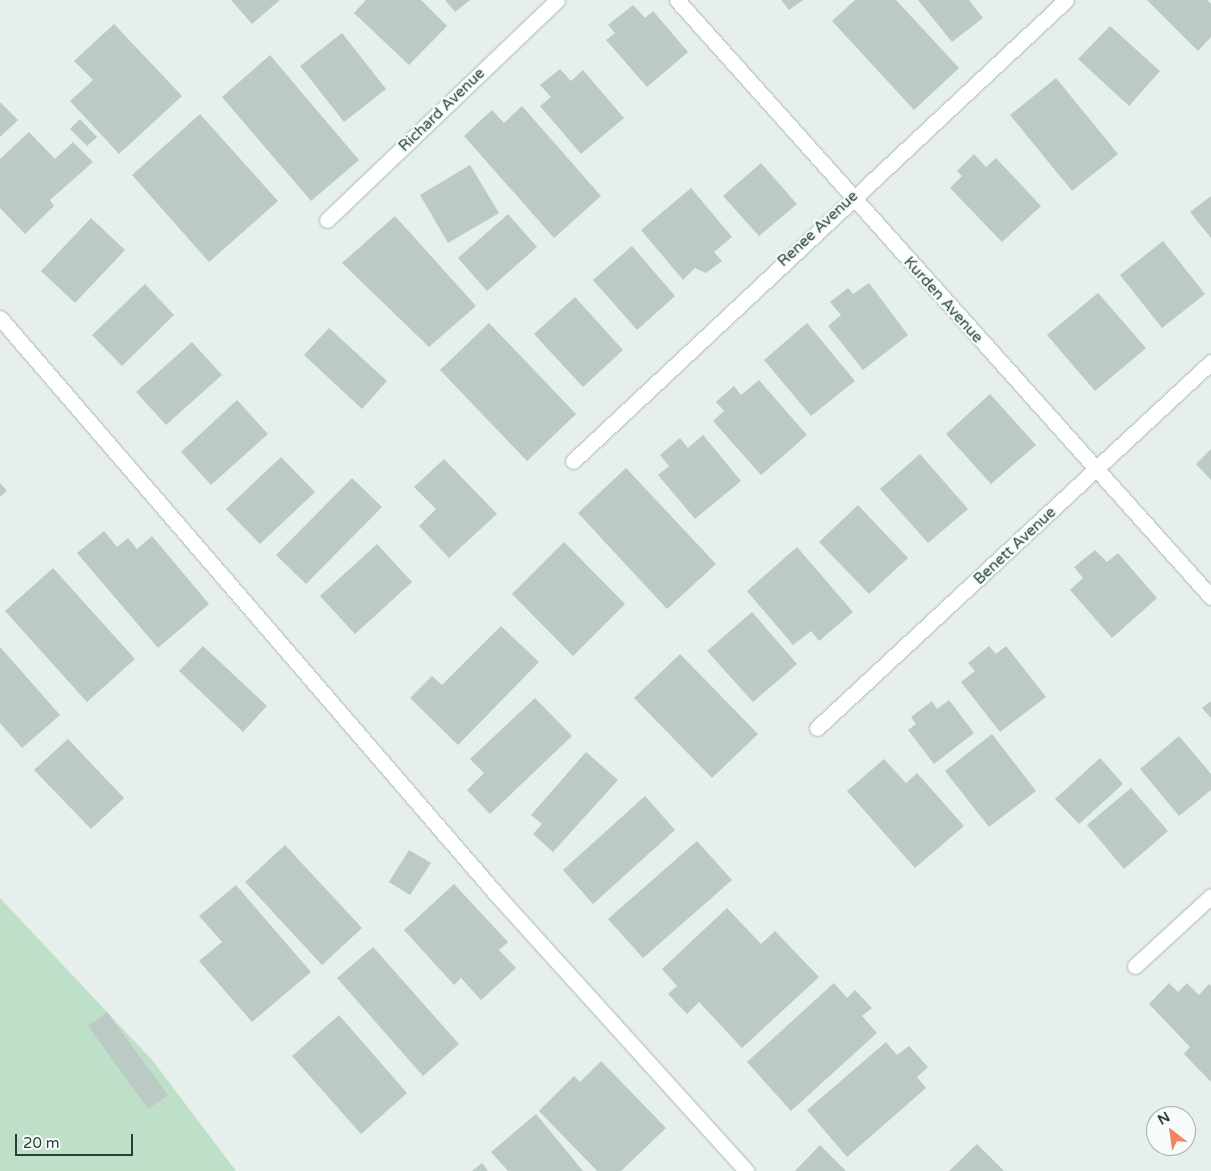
<!DOCTYPE html>
<style>
body{margin:0}
#map{position:relative;width:1211px;height:1171px;overflow:hidden;background:#e6efeb;font-family:"Varela Round",sans-serif}
div>[style]{position:absolute}
[style*='--x']{left:calc(var(--x)*1px);top:calc(var(--y)*1px);width:calc(var(--w)*1px);rotate:calc(var(--a)*1deg)}
.green>*{inset:0;background:#bfe0c8}
.building>*{inset:0;background:#bbcac4}
.roads{filter:drop-shadow(0 0 1px #a8b8b2) drop-shadow(0 0 1px #a8b8b2)}
.minor>*{height:15px;margin:-7.5px;padding:0 7.5px;transform-origin:7.5px;border-radius:7.5px;background:#fff}
span{translate:-50% -50%;white-space:nowrap;text-align:center;line-height:1.15;-webkit-text-stroke:4.5px #f7fbf9;paint-order:stroke}
.street-label{font-size:15px;color:#24423a}
.north{position:absolute;left:1146px;top:1106px;width:50px;height:50px;box-sizing:border-box;background:#f7fbf9;border:1px solid #a3b1ad;border-radius:50%;rotate:330deg;font-size:14px;font-weight:700;line-height:20px;text-align:center;color:#24423a}
.north::after{content:'';display:block;margin:auto;width:18px;height:22px;background:#f4845f;clip-path:polygon(50% 0,100% 100%,50% 72%,0 100%)}
.scale{position:absolute;left:15px;top:1134px;width:118px;height:22px;box-sizing:border-box;border:2px solid #24423a;border-top:0;padding-left:6px;font-size:15px;line-height:18px;white-space:nowrap;color:#24423a;-webkit-text-stroke:4px #f7fbf9;paint-order:stroke}
</style>
<div id="map">
<div class="green">
<div style="clip-path:polygon(0 898px,153px 1061px,236px 1171px,0 1171px)"></div>
</div>
<div class="building">
<div style="clip-path:polygon(231px 0,280px 0,252px 24px)"></div>
<div style="clip-path:polygon(366px 0,421px 0,447px 26px,409px 65px,354px 13px)"></div>
<div style="clip-path:polygon(445px 0,470px 0,455px 12px)"></div>
<div style="clip-path:polygon(781px 0,803px 0,789px 10px)"></div>
<div style="clip-path:polygon(855px 0,896px 0,959px 68px,914px 110px,832px 21px)"></div>
<div style="clip-path:polygon(918px 0,969px 0,983px 18px,952px 42px)"></div>
<div style="clip-path:polygon(1147px 0,1207px 0,1211px 4px,1211px 37px,1198px 51px)"></div>
<div style="clip-path:polygon(633px 5px,645px 18px,653px 11px,688px 52px,647px 87px,606px 40px,615px 33px,608px 25px)"></div>
<div style="clip-path:polygon(114px 24px,182px 96px,119px 154px,70px 101px,93px 80px,74px 61px)"></div>
<div style="clip-path:polygon(1110px 26px,1160px 71px,1129px 106px,1078px 59px)"></div>
<div style="clip-path:polygon(342px 33px,386px 89px,344px 122px,300px 66px)"></div>
<div style="clip-path:polygon(270px 55px,359px 160px,311px 201px,222px 97px)"></div>
<div style="clip-path:polygon(560px 69px,571px 81px,583px 70px,624px 118px,581px 154px,540px 106px,551px 97px,540px 85px)"></div>
<div style="clip-path:polygon(1056px 78px,1118px 154px,1072px 191px,1010px 115px)"></div>
<div style="clip-path:polygon(0 102px,18px 120px,0 137px)"></div>
<div style="clip-path:polygon(522px 106px,601px 196px,554px 238px,464px 136px,492px 110px,504px 123px)"></div>
<div style="clip-path:polygon(200px 114px,278px 201px,209px 262px,132px 175px)"></div>
<div style="clip-path:polygon(80px 119px,97px 137px,87px 146px,70px 129px)"></div>
<div style="clip-path:polygon(29px 132px,55px 159px,73px 142px,93px 162px,50px 200px,54px 206px,25px 234px,0 208px,0 159px)"></div>
<div style="clip-path:polygon(974px 154px,986px 167px,996px 158px,1041px 206px,1002px 242px,950px 188px,962px 176px,957px 171px)"></div>
<div style="clip-path:polygon(761px 163px,797px 204px,759px 236px,723px 196px)"></div>
<div style="clip-path:polygon(470px 165px,499px 213px,448px 243px,420px 195px)"></div>
<div style="clip-path:polygon(691px 188px,732px 237px,714px 252px,722px 261px,706px 273px,695px 268px,683px 280px,641px 230px)"></div>
<div style="clip-path:polygon(1211px 196px,1211px 238px,1190px 212px)"></div>
<div style="clip-path:polygon(508px 214px,537px 247px,487px 291px,458px 258px)"></div>
<div style="clip-path:polygon(395px 216px,476px 306px,429px 347px,342px 263px)"></div>
<div style="clip-path:polygon(91px 218px,125px 250px,75px 303px,41px 271px)"></div>
<div style="clip-path:polygon(1163px 241px,1205px 294px,1162px 328px,1120px 275px)"></div>
<div style="clip-path:polygon(632px 246px,675px 296px,637px 330px,593px 280px)"></div>
<div style="clip-path:polygon(869px 283px,908px 335px,863px 370px,828px 326px,841px 315px,830px 302px,848px 288px,853px 294px)"></div>
<div style="clip-path:polygon(145px 284px,174px 315px,122px 366px,92px 335px)"></div>
<div style="clip-path:polygon(1098px 293px,1146px 348px,1095px 391px,1047px 335px)"></div>
<div style="clip-path:polygon(575px 297px,623px 350px,583px 387px,534px 334px)"></div>
<div style="clip-path:polygon(489px 323px,576px 414px,527px 461px,440px 370px)"></div>
<div style="clip-path:polygon(807px 323px,855px 381px,811px 416px,764px 360px)"></div>
<div style="clip-path:polygon(329px 328px,387px 381px,362px 409px,304px 355px)"></div>
<div style="clip-path:polygon(192px 342px,222px 375px,166px 425px,136px 392px)"></div>
<div style="clip-path:polygon(759px 380px,807px 435px,761px 475px,713px 421px,724px 411px,716px 402px,734px 386px,741px 395px)"></div>
<div style="clip-path:polygon(990px 394px,1036px 445px,991px 484px,946px 434px)"></div>
<div style="clip-path:polygon(237px 400px,268px 434px,211px 485px,181px 452px)"></div>
<div style="clip-path:polygon(703px 435px,741px 481px,695px 519px,658px 475px,669px 466px,660px 455px,680px 438px,688px 448px)"></div>
<div style="clip-path:polygon(1211px 449px,1211px 480px,1196px 464px)"></div>
<div style="clip-path:polygon(920px 454px,968px 509px,928px 543px,880px 489px)"></div>
<div style="clip-path:polygon(281px 457px,315px 492px,260px 544px,226px 509px)"></div>
<div style="clip-path:polygon(444px 459px,497px 514px,449px 558px,419px 526px,436px 509px,414px 487px)"></div>
<div style="clip-path:polygon(626px 468px,716px 564px,667px 609px,578px 513px)"></div>
<div style="clip-path:polygon(352px 478px,382px 507px,306px 584px,276px 555px)"></div>
<div style="clip-path:polygon(0 483px,7px 491px,0 497px)"></div>
<div style="clip-path:polygon(858px 505px,908px 558px,869px 594px,819px 542px)"></div>
<div style="clip-path:polygon(104px 531px,117px 547px,128px 538px,137px 549px,152px 536px,209px 604px,158px 648px,77px 553px)"></div>
<div style="clip-path:polygon(564px 542px,625px 604px,573px 656px,512px 594px)"></div>
<div style="clip-path:polygon(377px 544px,412px 582px,355px 634px,320px 596px)"></div>
<div style="clip-path:polygon(797px 547px,853px 612px,819px 641px,811px 631px,793px 645px,747px 591px)"></div>
<div style="clip-path:polygon(1095px 550px,1107px 562px,1118px 553px,1157px 598px,1112px 638px,1070px 590px,1083px 578px,1074px 567px)"></div>
<div style="clip-path:polygon(53px 568px,135px 659px,87px 702px,5px 611px)"></div>
<div style="clip-path:polygon(752px 612px,797px 664px,753px 702px,707px 651px)"></div>
<div style="clip-path:polygon(501px 626px,539px 662px,458px 745px,410px 698px,432px 676px,442px 685px)"></div>
<div style="clip-path:polygon(203px 646px,267px 706px,243px 732px,179px 671px)"></div>
<div style="clip-path:polygon(989px 646px,996px 654px,1006px 646px,1046px 697px,1000px 732px,961px 682px,975px 671px,968px 663px)"></div>
<div style="clip-path:polygon(0 647px,60px 715px,22px 748px,0 723px)"></div>
<div style="clip-path:polygon(680px 654px,758px 734px,712px 778px,634px 698px)"></div>
<div style="clip-path:polygon(535px 698px,572px 736px,490px 814px,467px 790px,484px 773px,470px 759px)"></div>
<div style="clip-path:polygon(949px 700px,974px 733px,934px 764px,908px 730px,916px 724px,911px 717px,932px 701px,937px 709px)"></div>
<div style="clip-path:polygon(1211px 701px,1211px 718px,1202px 708px)"></div>
<div style="clip-path:polygon(992px 734px,1036px 791px,989px 827px,945px 771px)"></div>
<div style="clip-path:polygon(1179px 736px,1211px 774px,1211px 790px,1179px 816px,1140px 769px)"></div>
<div style="clip-path:polygon(68px 739px,124px 798px,91px 829px,34px 770px)"></div>
<div style="clip-path:polygon(586px 752px,618px 780px,553px 852px,533px 834px,542px 824px,531px 815px)"></div>
<div style="clip-path:polygon(1100px 758px,1123px 784px,1079px 824px,1055px 799px)"></div>
<div style="clip-path:polygon(884px 759px,906px 783px,917px 773px,964px 826px,915px 868px,847px 791px)"></div>
<div style="clip-path:polygon(1131px 788px,1168px 831px,1124px 869px,1087px 825px)"></div>
<div style="clip-path:polygon(645px 796px,675px 830px,593px 904px,563px 870px)"></div>
<div style="clip-path:polygon(697px 841px,732px 880px,643px 958px,608px 919px)"></div>
<div style="clip-path:polygon(285px 845px,362px 928px,322px 965px,245px 882px)"></div>
<div style="clip-path:polygon(409px 850px,431px 863px,410px 895px,389px 882px)"></div>
<div style="clip-path:polygon(454px 884px,508px 942px,499px 950px,516px 968px,481px 1000px,461px 978px,454px 985px,404px 930px)"></div>
<div style="clip-path:polygon(236px 885px,311px 972px,252px 1022px,199px 961px,222px 942px,199px 916px)"></div>
<div style="clip-path:polygon(727px 908px,761px 944px,775px 931px,819px 977px,742px 1048px,699px 1002px,687px 1014px,668px 994px,677px 986px,662px 969px)"></div>
<div style="clip-path:polygon(373px 947px,459px 1044px,423px 1076px,337px 978px)"></div>
<div style="clip-path:polygon(834px 983px,847px 998px,855px 990px,872px 1008px,862px 1016px,877px 1033px,791px 1111px,747px 1062px)"></div>
<div style="clip-path:polygon(1169px 983px,1178px 992px,1187px 983px,1199px 995px,1209px 984px,1211px 986px,1211px 1082px,1184px 1054px,1190px 1047px,1149px 1004px)"></div>
<div style="clip-path:polygon(107px 1012px,168px 1095px,148px 1109px,88px 1026px)"></div>
<div style="clip-path:polygon(339px 1015px,407px 1093px,361px 1134px,292px 1056px)"></div>
<div style="clip-path:polygon(886px 1042px,897px 1055px,909px 1046px,928px 1067px,917px 1077px,926px 1088px,847px 1157px,807px 1110px)"></div>
<div style="clip-path:polygon(601px 1061px,666px 1128px,621px 1171px,597px 1171px,539px 1111px,574px 1076px,580px 1082px)"></div>
<div style="clip-path:polygon(536px 1114px,583px 1171px,508px 1171px,491px 1152px)"></div>
<div style="clip-path:polygon(977px 1144px,1004px 1171px,949px 1171px)"></div>
<div style="clip-path:polygon(820px 1145px,846px 1171px,795px 1171px)"></div>
<div style="clip-path:polygon(482px 1163px,488px 1171px,472px 1171px)"></div>
</div>
<div class="roads">
<div class="minor">
<div style="--x:677;--y:0;--w:801;--a:48.19"></div>
<div style="--x:327;--y:220;--w:318;--a:-43.7"></div>
<div style="--x:0;--y:318;--w:762;--a:49.26"></div>
<div style="--x:497;--y:895;--w:372;--a:47.9"></div>
<div style="--x:573;--y:461;--w:675;--a:-43.08"></div>
<div style="--x:817;--y:728;--w:538;--a:-42.89"></div>
<div style="--x:1135;--y:966;--w:103;--a:-42.6"></div>
</div>
</div>
<div class="street-label">
<span style="left:442px;top:110px;rotate:-44deg">Richard Avenue</span>
<span style="left:818px;top:229px;rotate:-43deg">Renee Avenue</span>
<span style="left:943px;top:300px;rotate:48deg">Kurden Avenue</span>
<span style="left:1015px;top:546px;rotate:-43deg">Benett Avenue</span>
</div>
<div class="north">N</div>
<div class="scale">20 m</div>
</div>
